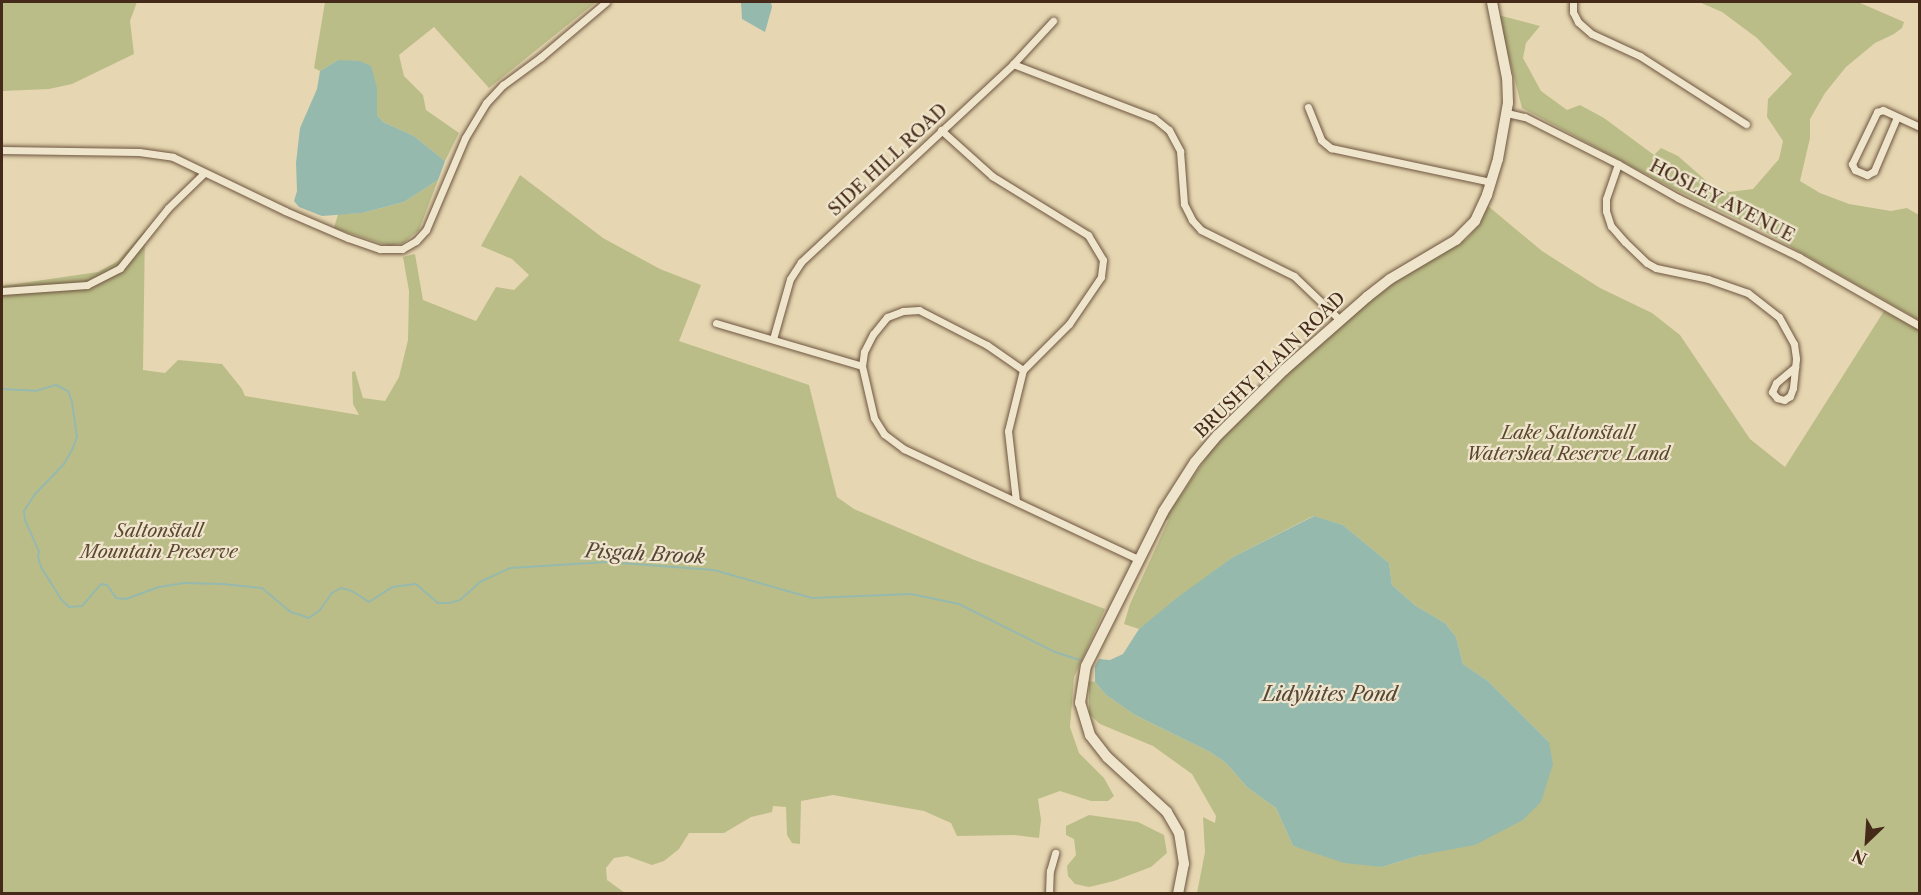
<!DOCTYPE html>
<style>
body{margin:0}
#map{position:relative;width:1921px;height:895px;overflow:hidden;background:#e6d7b2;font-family:"Libre Caslon Text",serif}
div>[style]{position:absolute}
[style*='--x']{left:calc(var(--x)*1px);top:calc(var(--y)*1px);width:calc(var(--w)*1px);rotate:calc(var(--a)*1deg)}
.green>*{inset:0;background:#bbbd88}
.water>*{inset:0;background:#96b9ae}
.stream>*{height:2px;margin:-1px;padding:0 1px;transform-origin:1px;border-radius:1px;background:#96b9ae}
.roads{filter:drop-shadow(0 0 2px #6e553f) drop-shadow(0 0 2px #6e553f)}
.minor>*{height:7px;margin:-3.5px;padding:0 3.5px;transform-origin:3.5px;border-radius:3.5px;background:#efe5cd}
.secondary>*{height:10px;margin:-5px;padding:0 5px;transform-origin:5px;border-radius:5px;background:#efe5cd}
span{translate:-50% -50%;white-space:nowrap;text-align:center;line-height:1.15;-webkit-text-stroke:4.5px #efe5cd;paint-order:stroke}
.street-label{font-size:18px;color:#462a19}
.park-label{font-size:18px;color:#5d472f;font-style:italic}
.water-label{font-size:20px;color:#564737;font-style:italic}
.frame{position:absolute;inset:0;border:3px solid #462a19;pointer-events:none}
.north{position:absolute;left:1837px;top:811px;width:60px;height:60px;-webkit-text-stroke:4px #efe5cd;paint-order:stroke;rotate:205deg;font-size:16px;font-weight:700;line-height:24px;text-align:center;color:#462a19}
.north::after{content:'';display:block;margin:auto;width:21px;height:27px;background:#462a19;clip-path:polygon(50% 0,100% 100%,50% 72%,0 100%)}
</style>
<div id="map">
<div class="green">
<div style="clip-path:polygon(2px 2px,137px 2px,130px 21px,134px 54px,72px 84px,49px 89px,3px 91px)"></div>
<div style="clip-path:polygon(325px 2px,596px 2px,489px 88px,434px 27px,399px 55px,404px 76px,423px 95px,426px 110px,459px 133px,445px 161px,414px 136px,383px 122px,377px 115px,377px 88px,338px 60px,320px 71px,314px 68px)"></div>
<div style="clip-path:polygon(1699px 2px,1858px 2px,1904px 22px,1902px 28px,1894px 34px,1875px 43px,1846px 67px,1825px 93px,1810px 119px,1810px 138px,1800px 181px,1820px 193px,1849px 204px,1891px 211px,1907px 208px,1919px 215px,1919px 320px,1765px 232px,1676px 190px,1522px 108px,1498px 15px,1540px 26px,1526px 43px,1523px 58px,1541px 91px,1567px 110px,1580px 105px,1604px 118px,1654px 155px,1661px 148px,1678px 156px,1710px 184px,1729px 192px,1753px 189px,1779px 159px,1783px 141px,1767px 117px,1768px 99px,1792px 74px,1757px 38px,1722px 12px)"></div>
<div style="clip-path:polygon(520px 175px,603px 238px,660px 269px,701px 285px,679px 341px,809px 385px,837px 497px,854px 509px,972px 559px,1105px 609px,1074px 677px,1070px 727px,1079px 753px,1104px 778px,1114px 796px,1108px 801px,1091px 801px,1060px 791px,1038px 799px,1041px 820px,1039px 838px,1015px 835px,957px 836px,951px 823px,924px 811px,833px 795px,801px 801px,800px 844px,792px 843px,787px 835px,786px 807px,773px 806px,772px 812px,751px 817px,724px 833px,689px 833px,679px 849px,664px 861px,652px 865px,627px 856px,614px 858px,606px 868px,607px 880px,625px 893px,2px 893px,2px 286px,98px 272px,118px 261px,145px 230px,143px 370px,165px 373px,178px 360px,222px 364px,242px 389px,245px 396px,359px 415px,353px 404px,352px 372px,355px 371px,363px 398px,385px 401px,399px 377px,408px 340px,409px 291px,403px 257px,415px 254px,423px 300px,476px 321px,496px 287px,514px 290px,529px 275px,512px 259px,481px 246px)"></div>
<div style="clip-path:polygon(438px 180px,419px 230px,403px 243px,389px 246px,334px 228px,338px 214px,362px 213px,404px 202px)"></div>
<div style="clip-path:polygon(1488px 206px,1542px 251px,1600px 288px,1652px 313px,1680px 335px,1750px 439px,1785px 467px,1884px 311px,1919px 330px,1919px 893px,1197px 893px,1205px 852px,1203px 817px,1215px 823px,1216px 816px,1192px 774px,1153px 746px,1100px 724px,1089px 714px,1089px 681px,1095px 682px,1106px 695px,1135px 715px,1210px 752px,1226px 763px,1248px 788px,1276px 808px,1293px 846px,1382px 867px,1421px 855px,1549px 742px,1488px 681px,1463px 664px,1456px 637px,1445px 623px,1416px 606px,1392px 585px,1389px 563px,1343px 525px,1313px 516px,1233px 557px,1139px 629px,1124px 624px,1130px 604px,1169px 519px,1163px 522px,1214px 446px,1305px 357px,1389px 285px,1467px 239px,1481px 222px)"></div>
<div style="clip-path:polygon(1089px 815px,1138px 822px,1164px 835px,1167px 853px,1151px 867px,1114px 881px,1089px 887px,1075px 884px,1068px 876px,1067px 866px,1076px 855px,1074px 839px,1066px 835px,1066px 826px)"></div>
</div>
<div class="water">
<div style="clip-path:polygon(741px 2px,771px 2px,772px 7px,765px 32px,742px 19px)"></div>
<div style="clip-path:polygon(338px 60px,360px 61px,371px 66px,377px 88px,377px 115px,383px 122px,414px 136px,445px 161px,438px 180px,404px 202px,362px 213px,322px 216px,299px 207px,294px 201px,297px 191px,296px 163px,300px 128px,317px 89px,320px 71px)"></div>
<div style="clip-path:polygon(1314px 516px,1343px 525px,1389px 563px,1392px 585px,1416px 606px,1445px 623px,1456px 637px,1463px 664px,1488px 681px,1549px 742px,1553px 764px,1541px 802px,1523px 820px,1475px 845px,1421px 855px,1382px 867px,1344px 863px,1293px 846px,1276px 808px,1248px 788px,1226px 763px,1210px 752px,1135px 715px,1106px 695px,1095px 682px,1095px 666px,1099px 659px,1110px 660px,1123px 654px,1139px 629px,1178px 597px,1233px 557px)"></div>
</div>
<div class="stream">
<div style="--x:2;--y:389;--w:34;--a:3"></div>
<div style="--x:36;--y:391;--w:21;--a:-17"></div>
<div style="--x:56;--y:385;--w:13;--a:27"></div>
<div style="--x:68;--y:391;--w:12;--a:70"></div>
<div style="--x:72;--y:402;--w:35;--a:82"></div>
<div style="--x:77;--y:437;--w:14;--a:111"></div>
<div style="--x:72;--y:450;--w:16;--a:120"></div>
<div style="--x:64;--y:464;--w:42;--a:134"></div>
<div style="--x:35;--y:494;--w:20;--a:123"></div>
<div style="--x:24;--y:511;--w:9;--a:84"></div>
<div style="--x:25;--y:520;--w:34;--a:66"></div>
<div style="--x:39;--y:551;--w:6;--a:99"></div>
<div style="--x:38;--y:557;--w:10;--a:73"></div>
<div style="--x:41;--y:567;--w:36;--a:58"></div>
<div style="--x:60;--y:598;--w:13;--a:45"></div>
<div style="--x:69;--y:607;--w:13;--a:-4"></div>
<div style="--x:82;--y:606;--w:29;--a:-49"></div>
<div style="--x:101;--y:584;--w:6;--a:9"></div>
<div style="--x:107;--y:585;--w:16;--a:55"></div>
<div style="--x:116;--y:598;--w:10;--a:6"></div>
<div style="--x:126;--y:599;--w:35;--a:-20"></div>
<div style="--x:159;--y:587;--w:24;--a:-9"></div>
<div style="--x:183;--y:583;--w:40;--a:1.4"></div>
<div style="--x:223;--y:584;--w:39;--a:6"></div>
<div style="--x:262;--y:588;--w:38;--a:40"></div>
<div style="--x:291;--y:612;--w:19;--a:18"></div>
<div style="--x:309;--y:618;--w:14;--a:-36"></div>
<div style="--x:320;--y:610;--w:21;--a:-55"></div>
<div style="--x:332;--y:593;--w:10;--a:-29"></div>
<div style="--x:341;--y:588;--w:11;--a:15"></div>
<div style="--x:352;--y:591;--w:20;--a:33"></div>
<div style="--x:369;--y:602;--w:27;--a:-33"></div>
<div style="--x:392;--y:587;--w:24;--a:-7"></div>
<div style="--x:416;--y:584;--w:29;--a:41"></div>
<div style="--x:438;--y:603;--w:11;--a:0"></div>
<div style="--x:449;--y:603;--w:11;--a:-15"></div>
<div style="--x:460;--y:600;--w:27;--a:-42"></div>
<div style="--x:480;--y:582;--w:33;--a:-25"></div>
<div style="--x:510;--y:568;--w:97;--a:-3.5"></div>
<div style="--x:607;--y:562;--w:107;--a:4.3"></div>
<div style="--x:714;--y:570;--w:102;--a:15.9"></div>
<div style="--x:812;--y:598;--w:99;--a:-2.3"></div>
<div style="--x:911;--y:594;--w:49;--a:11.8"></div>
<div style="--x:959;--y:604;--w:107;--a:26.6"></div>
<div style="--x:1055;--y:652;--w:25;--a:18"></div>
</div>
<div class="roads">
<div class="minor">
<div style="--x:1573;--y:2;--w:10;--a:90"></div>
<div style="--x:1573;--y:12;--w:11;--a:63"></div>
<div style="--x:1578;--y:22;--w:18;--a:41"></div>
<div style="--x:1592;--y:34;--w:53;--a:24.6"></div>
<div style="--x:1640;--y:56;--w:126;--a:32.7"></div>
<div style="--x:1013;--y:64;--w:151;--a:21"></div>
<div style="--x:1154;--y:118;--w:19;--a:39"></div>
<div style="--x:1169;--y:130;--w:24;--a:62"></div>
<div style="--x:1180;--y:151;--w:53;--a:85.7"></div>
<div style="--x:1184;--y:204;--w:18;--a:63"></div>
<div style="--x:1192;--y:220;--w:13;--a:48"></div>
<div style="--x:1201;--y:230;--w:104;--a:26.3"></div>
<div style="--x:1294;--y:276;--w:64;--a:43.7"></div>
<div style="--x:1308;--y:107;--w:35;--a:68"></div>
<div style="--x:1321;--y:140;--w:13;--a:39"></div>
<div style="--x:1331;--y:148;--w:164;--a:12"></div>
<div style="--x:1507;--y:113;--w:18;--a:13"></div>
<div style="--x:1525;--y:117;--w:104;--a:26.8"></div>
<div style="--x:1618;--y:164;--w:69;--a:29.5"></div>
<div style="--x:1678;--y:198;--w:135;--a:26"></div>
<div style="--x:1799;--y:257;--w:139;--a:29.7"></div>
<div style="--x:1897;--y:117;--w:59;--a:113.1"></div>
<div style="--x:1874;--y:171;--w:8;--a:150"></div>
<div style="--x:1867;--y:175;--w:13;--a:-157"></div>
<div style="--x:1855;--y:170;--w:7;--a:-117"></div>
<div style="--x:1852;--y:164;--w:58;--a:-64.3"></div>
<div style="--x:1877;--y:112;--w:6;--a:-18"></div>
<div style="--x:1883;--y:110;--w:41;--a:24.7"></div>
<div style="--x:941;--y:130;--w:69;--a:42"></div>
<div style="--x:992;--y:176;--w:113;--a:31.6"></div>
<div style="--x:1088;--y:235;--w:29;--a:59"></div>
<div style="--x:1103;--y:260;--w:17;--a:97"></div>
<div style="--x:1101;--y:277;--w:57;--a:124.2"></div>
<div style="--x:1069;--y:324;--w:65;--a:135"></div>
<div style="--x:1023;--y:370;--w:63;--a:103.8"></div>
<div style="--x:1008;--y:431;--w:70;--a:83.5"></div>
<div style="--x:2;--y:150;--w:137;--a:0.8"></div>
<div style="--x:139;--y:152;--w:34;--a:8"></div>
<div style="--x:173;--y:157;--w:124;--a:25.7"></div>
<div style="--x:285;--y:211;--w:69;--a:23.2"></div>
<div style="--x:348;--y:238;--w:34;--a:19"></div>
<div style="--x:380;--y:249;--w:22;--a:0"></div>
<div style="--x:402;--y:249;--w:16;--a:-30"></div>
<div style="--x:416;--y:241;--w:15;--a:-48"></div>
<div style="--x:426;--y:230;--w:100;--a:-67"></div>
<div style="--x:465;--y:138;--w:41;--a:-59"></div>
<div style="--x:486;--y:103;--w:25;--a:-47"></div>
<div style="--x:503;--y:85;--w:47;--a:-36.4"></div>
<div style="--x:541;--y:57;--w:85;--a:-40.2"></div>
<div style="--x:1618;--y:164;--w:37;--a:109"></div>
<div style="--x:1606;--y:199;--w:12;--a:90"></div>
<div style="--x:1606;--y:211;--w:16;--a:72"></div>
<div style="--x:1611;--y:226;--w:21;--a:49"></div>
<div style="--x:1625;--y:242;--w:30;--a:44"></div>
<div style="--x:1647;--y:263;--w:10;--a:29"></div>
<div style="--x:1656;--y:268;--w:53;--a:11.9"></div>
<div style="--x:1708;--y:279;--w:42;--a:19.3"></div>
<div style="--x:1748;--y:293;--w:39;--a:38"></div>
<div style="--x:1779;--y:317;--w:31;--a:61"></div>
<div style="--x:1794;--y:344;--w:15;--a:82"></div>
<div style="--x:1796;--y:359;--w:29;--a:96"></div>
<div style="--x:1793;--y:388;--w:9;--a:111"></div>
<div style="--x:1790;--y:396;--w:7;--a:146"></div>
<div style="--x:1784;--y:400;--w:7;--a:-164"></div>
<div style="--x:1777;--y:398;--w:8;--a:-130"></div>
<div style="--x:1772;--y:392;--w:10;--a:-66"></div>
<div style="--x:1776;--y:383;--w:25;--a:-40"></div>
<div style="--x:2;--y:291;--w:85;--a:-4"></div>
<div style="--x:87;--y:285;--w:37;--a:-27"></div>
<div style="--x:120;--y:268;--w:77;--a:-51.3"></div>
<div style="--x:168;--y:208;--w:50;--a:-44.2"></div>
<div style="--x:716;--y:323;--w:152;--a:16.4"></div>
<div style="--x:773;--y:339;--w:62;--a:-74.2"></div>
<div style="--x:790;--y:279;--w:20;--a:-57"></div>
<div style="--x:801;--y:262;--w:290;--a:-43"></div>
<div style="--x:1013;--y:64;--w:59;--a:-47.1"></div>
<div style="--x:1023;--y:370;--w:44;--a:-145.2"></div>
<div style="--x:987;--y:345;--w:76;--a:-152.8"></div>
<div style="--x:919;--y:310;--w:16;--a:176"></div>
<div style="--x:903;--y:311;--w:17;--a:159"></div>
<div style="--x:887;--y:317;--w:22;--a:129"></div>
<div style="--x:873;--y:334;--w:20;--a:117"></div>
<div style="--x:864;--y:352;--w:14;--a:98"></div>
<div style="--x:862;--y:366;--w:53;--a:77"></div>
<div style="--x:874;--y:418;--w:19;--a:58"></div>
<div style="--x:884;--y:434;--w:25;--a:37"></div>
<div style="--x:904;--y:449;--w:259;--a:25.2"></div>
<div style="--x:1049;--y:894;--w:23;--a:-88"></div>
<div style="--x:1050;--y:871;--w:19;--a:-74"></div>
</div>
<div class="secondary">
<div style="--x:1178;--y:894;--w:31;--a:-79"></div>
<div style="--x:1184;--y:864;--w:31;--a:-99"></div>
<div style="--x:1179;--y:833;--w:24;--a:-120"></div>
<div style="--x:1167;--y:812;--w:81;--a:-137.5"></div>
<div style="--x:1107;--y:757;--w:28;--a:-128"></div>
<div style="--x:1090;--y:735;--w:34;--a:-107"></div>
<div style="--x:1080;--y:703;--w:37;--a:-81"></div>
<div style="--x:1086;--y:666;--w:172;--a:-63.4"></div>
<div style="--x:1163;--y:512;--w:59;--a:-57.4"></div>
<div style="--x:1195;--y:462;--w:35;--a:-50"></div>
<div style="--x:1218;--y:435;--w:93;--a:-44.6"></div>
<div style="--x:1284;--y:370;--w:111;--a:-41.3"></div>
<div style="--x:1367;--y:297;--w:29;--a:-38"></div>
<div style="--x:1390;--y:279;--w:77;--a:-30.6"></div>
<div style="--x:1456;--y:240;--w:27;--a:-45"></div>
<div style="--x:1475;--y:221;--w:29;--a:-65"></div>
<div style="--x:1487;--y:195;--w:38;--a:-73"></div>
<div style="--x:1498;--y:159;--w:57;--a:-79.9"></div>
<div style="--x:1508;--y:103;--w:25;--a:-92"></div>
<div style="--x:1507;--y:78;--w:77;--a:-101.2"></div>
</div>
</div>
<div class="street-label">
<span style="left:888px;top:160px;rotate:-43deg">SIDE HILL ROAD</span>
<span style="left:1722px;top:201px;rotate:27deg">HOSLEY AVENUE</span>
<span style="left:1270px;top:365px;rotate:-44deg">BRUSHY PLAIN ROAD</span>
</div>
<div class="park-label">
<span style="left:1568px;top:444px">Lake Saltonstall<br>Watershed Reserve Land</span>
<span style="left:159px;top:542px">Saltonstall<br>Mountain Preserve</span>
</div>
<div class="water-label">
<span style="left:645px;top:554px;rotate:3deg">Pisgah Brook</span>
<span style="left:1330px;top:694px">Lidyhites Pond</span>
</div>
<div class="frame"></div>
<div class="north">N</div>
</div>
